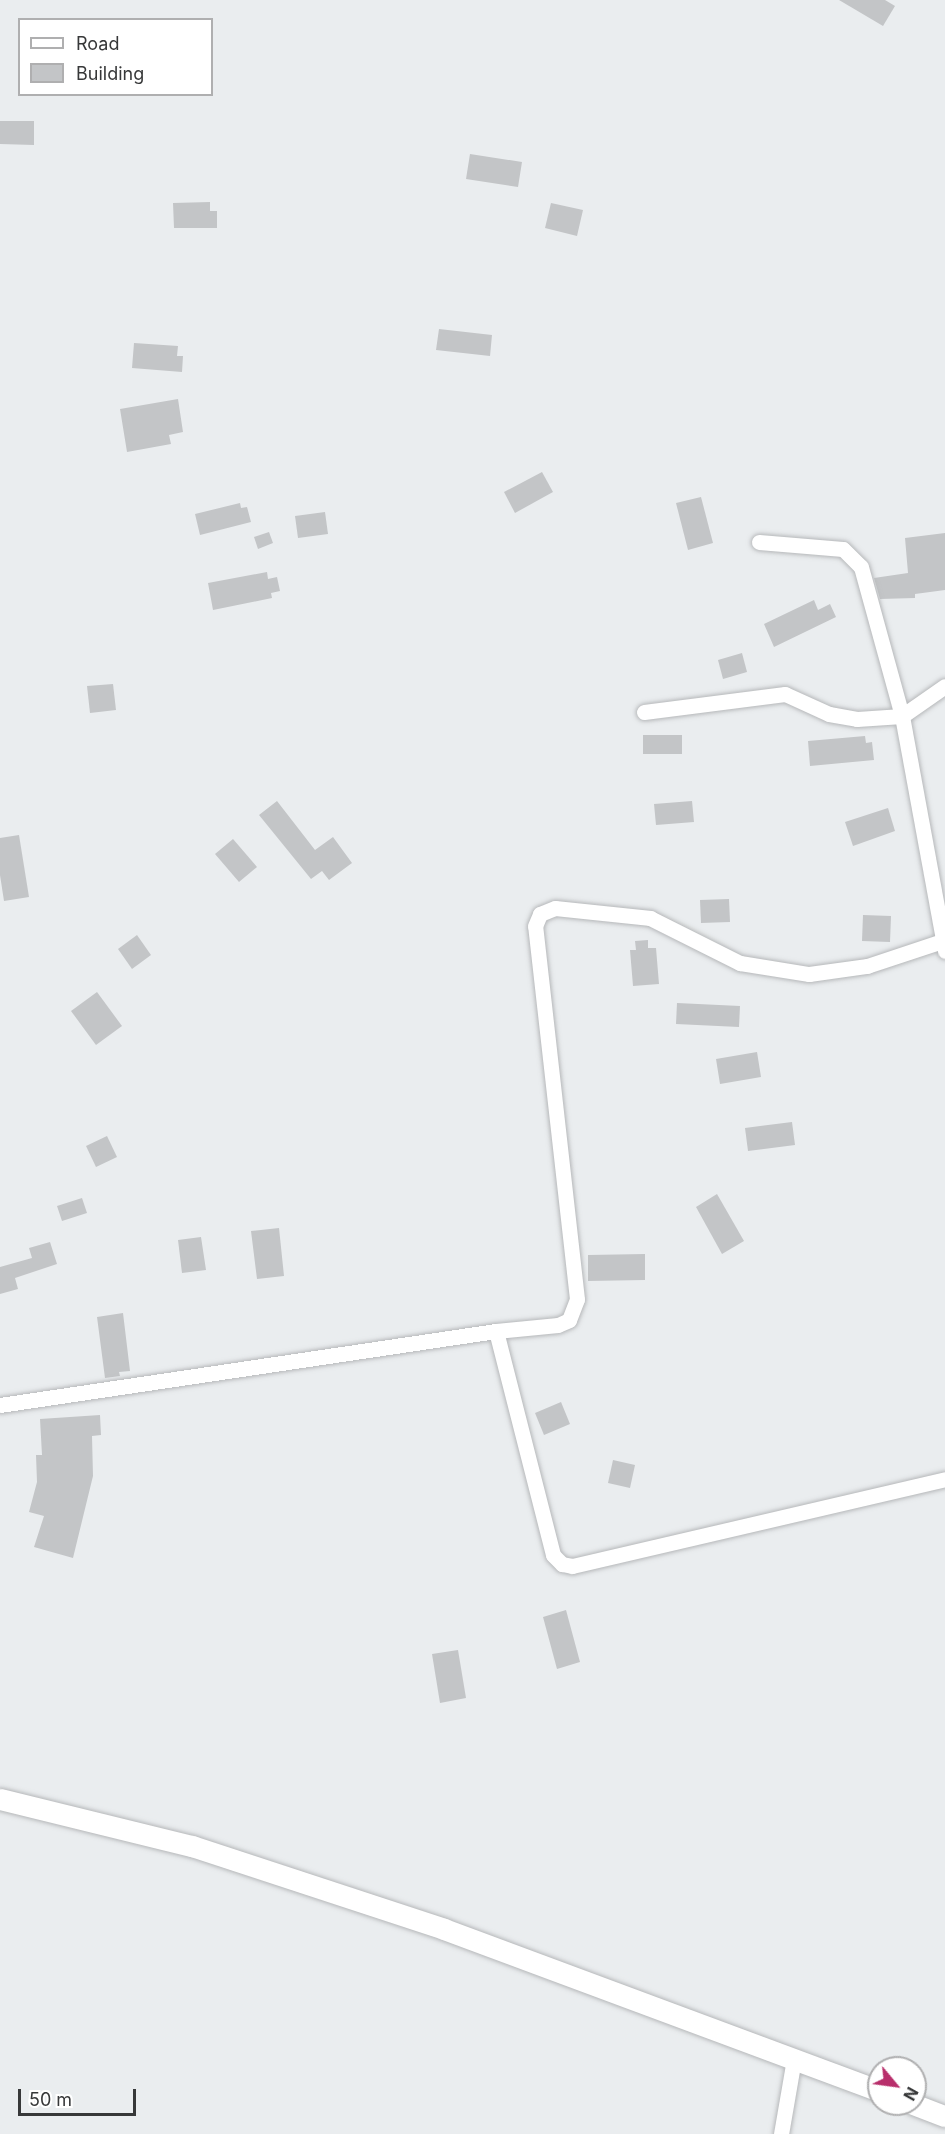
<!DOCTYPE html>
<style>
body{margin:0}
#map{position:relative;width:945px;height:2134px;overflow:hidden;background:#eaedef;font-family:Inter,sans-serif}
div>[style]{position:absolute}
[style*='--x']{left:calc(var(--x)*1px);top:calc(var(--y)*1px);width:calc(var(--w)*1px);rotate:calc(var(--a)*1deg)}
.building>*{inset:0;background:#c3c5c7}
.roads{filter:drop-shadow(0 0 2px #b6b8ba) drop-shadow(0 0 2px #b6b8ba)}
.minor>*{height:15px;margin:-7.5px;padding:0 7.5px;transform-origin:7.5px;border-radius:7.5px;background:#fff}
.secondary>*{height:21px;margin:-10.5px;padding:0 10.5px;transform-origin:10.5px;border-radius:10.5px;background:#fff}
span{translate:-50% -50%;white-space:nowrap;text-align:center;line-height:1.15;-webkit-text-stroke:5px #fff;paint-order:stroke}
.legend{position:absolute;left:18px;top:18px;width:195px;height:78px;box-sizing:border-box;background:#fff;border:2px solid #afafb0;margin:0;padding:8px 10px;list-style:none;font-size:18px;color:#373839}
.legend li{display:flex;align-items:center;gap:12px;height:30px}
.legend b{width:30px;border:2px solid #afafb0}
.north{position:absolute;left:867px;top:2056px;width:60px;height:60px;box-sizing:border-box;background:#fff;border:2px solid #afafb0;border-radius:50%;rotate:119deg;font-size:16px;font-weight:700;line-height:24px;text-align:center;color:#373839}
.north::after{content:'';display:block;margin:auto;width:21px;height:27px;background:#b82f6b;clip-path:polygon(50% 0,100% 100%,50% 72%,0 100%)}
.scale{position:absolute;left:18px;top:2089px;width:118px;height:27px;box-sizing:border-box;border:3px solid #373839;border-top:0;padding-left:8px;font-size:18px;line-height:21px;white-space:nowrap;color:#373839;-webkit-text-stroke:4px #fff;paint-order:stroke}
</style>
<div id="map">
<div class="building">
<div style="clip-path:polygon(839px 0,885px 0,895px 6px,883px 26px)"></div>
<div style="clip-path:polygon(0 121px,34px 121px,34px 145px,0 144px)"></div>
<div style="clip-path:polygon(470px 154px,522px 162px,518px 187px,466px 179px)"></div>
<div style="clip-path:polygon(210px 202px,210px 211px,217px 211px,217px 228px,174px 228px,173px 203px)"></div>
<div style="clip-path:polygon(551px 203px,583px 210px,577px 236px,545px 228px)"></div>
<div style="clip-path:polygon(439px 329px,492px 335px,490px 356px,436px 350px)"></div>
<div style="clip-path:polygon(134px 343px,178px 346px,177px 356px,183px 356px,182px 372px,132px 368px)"></div>
<div style="clip-path:polygon(178px 399px,183px 432px,169px 435px,171px 444px,127px 452px,120px 409px)"></div>
<div style="clip-path:polygon(542px 472px,553px 492px,515px 513px,504px 492px)"></div>
<div style="clip-path:polygon(701px 497px,713px 543px,688px 550px,676px 503px)"></div>
<div style="clip-path:polygon(240px 503px,241px 508px,247px 507px,251px 522px,200px 535px,195px 514px)"></div>
<div style="clip-path:polygon(325px 512px,328px 534px,298px 538px,295px 516px)"></div>
<div style="clip-path:polygon(269px 532px,273px 543px,258px 549px,254px 537px)"></div>
<div style="clip-path:polygon(945px 533px,945px 590px,915px 594px,915px 598px,880px 599px,874px 578px,908px 573px,905px 538px)"></div>
<div style="clip-path:polygon(267px 572px,268px 579px,277px 577px,280px 591px,271px 593px,272px 598px,213px 610px,208px 583px)"></div>
<div style="clip-path:polygon(814px 600px,818px 610px,830px 604px,836px 617px,774px 647px,764px 624px)"></div>
<div style="clip-path:polygon(742px 653px,747px 672px,723px 679px,718px 660px)"></div>
<div style="clip-path:polygon(113px 684px,116px 710px,90px 713px,87px 686px)"></div>
<div style="clip-path:polygon(643px 735px,682px 735px,682px 754px,643px 754px)"></div>
<div style="clip-path:polygon(865px 736px,866px 743px,872px 742px,874px 760px,810px 766px,808px 741px)"></div>
<div style="clip-path:polygon(277px 801px,315px 850px,333px 837px,352px 863px,329px 880px,322px 871px,311px 879px,259px 815px)"></div>
<div style="clip-path:polygon(692px 801px,694px 822px,656px 825px,654px 804px)"></div>
<div style="clip-path:polygon(888px 808px,895px 831px,853px 846px,845px 822px)"></div>
<div style="clip-path:polygon(19px 835px,29px 897px,4px 901px,0 875px,0 838px)"></div>
<div style="clip-path:polygon(233px 839px,257px 867px,239px 882px,215px 854px)"></div>
<div style="clip-path:polygon(729px 899px,730px 922px,701px 923px,700px 900px)"></div>
<div style="clip-path:polygon(863px 915px,891px 916px,890px 942px,862px 941px)"></div>
<div style="clip-path:polygon(137px 935px,151px 955px,132px 969px,118px 949px)"></div>
<div style="clip-path:polygon(648px 940px,648px 948px,656px 948px,659px 984px,633px 986px,630px 950px,636px 950px,635px 941px)"></div>
<div style="clip-path:polygon(97px 992px,122px 1026px,96px 1045px,71px 1011px)"></div>
<div style="clip-path:polygon(677px 1003px,740px 1006px,739px 1027px,676px 1024px)"></div>
<div style="clip-path:polygon(757px 1052px,761px 1077px,720px 1084px,716px 1059px)"></div>
<div style="clip-path:polygon(792px 1122px,795px 1145px,748px 1151px,745px 1128px)"></div>
<div style="clip-path:polygon(107px 1136px,117px 1157px,96px 1167px,86px 1146px)"></div>
<div style="clip-path:polygon(717px 1194px,744px 1241px,722px 1254px,696px 1207px)"></div>
<div style="clip-path:polygon(82px 1198px,87px 1213px,62px 1221px,57px 1206px)"></div>
<div style="clip-path:polygon(279px 1228px,284px 1276px,257px 1279px,251px 1231px)"></div>
<div style="clip-path:polygon(201px 1237px,206px 1270px,182px 1273px,178px 1240px)"></div>
<div style="clip-path:polygon(50px 1242px,57px 1264px,15px 1278px,18px 1289px,0 1294px,0 1267px,32px 1258px,29px 1248px)"></div>
<div style="clip-path:polygon(645px 1254px,645px 1280px,588px 1281px,588px 1255px)"></div>
<div style="clip-path:polygon(123px 1313px,130px 1371px,119px 1372px,120px 1376px,105px 1378px,97px 1317px)"></div>
<div style="clip-path:polygon(561px 1402px,570px 1424px,544px 1435px,535px 1413px)"></div>
<div style="clip-path:polygon(100px 1415px,101px 1435px,92px 1436px,93px 1476px,73px 1558px,34px 1547px,44px 1516px,29px 1512px,37px 1482px,36px 1455px,42px 1455px,40px 1419px)"></div>
<div style="clip-path:polygon(613px 1460px,635px 1465px,630px 1488px,608px 1483px)"></div>
<div style="clip-path:polygon(566px 1610px,580px 1662px,557px 1669px,543px 1617px)"></div>
<div style="clip-path:polygon(458px 1650px,466px 1698px,440px 1703px,432px 1654px)"></div>
</div>
<div class="roads">
<div class="minor">
<div style="--x:759;--y:542;--w:84;--a:4.8"></div>
<div style="--x:843;--y:549;--w:25;--a:45"></div>
<div style="--x:861;--y:567;--w:155;--a:74.6"></div>
<div style="--x:902;--y:716;--w:239;--a:79.6"></div>
<div style="--x:644;--y:712;--w:142;--a:-7.3"></div>
<div style="--x:785;--y:694;--w:48;--a:24.4"></div>
<div style="--x:829;--y:714;--w:28;--a:10"></div>
<div style="--x:857;--y:719;--w:45;--a:-3.8"></div>
<div style="--x:902;--y:716;--w:52;--a:-34.9"></div>
<div style="--x:496;--y:1331;--w:62;--a:-5.5"></div>
<div style="--x:558;--y:1325;--w:12;--a:-24"></div>
<div style="--x:569;--y:1320;--w:22;--a:-69"></div>
<div style="--x:577;--y:1299;--w:375;--a:-96.4"></div>
<div style="--x:535;--y:926;--w:13;--a:-67"></div>
<div style="--x:540;--y:914;--w:16;--a:-22"></div>
<div style="--x:555;--y:908;--w:96;--a:6"></div>
<div style="--x:650;--y:918;--w:101;--a:26.6"></div>
<div style="--x:740;--y:963;--w:70;--a:9.1"></div>
<div style="--x:809;--y:974;--w:59;--a:-7.9"></div>
<div style="--x:867;--y:966;--w:79;--a:-18.4"></div>
<div style="--x:0;--y:1405;--w:501;--a:-8.49"></div>
<div style="--x:496;--y:1331;--w:231;--a:75.7"></div>
<div style="--x:553;--y:1555;--w:13;--a:45"></div>
<div style="--x:562;--y:1564;--w:10;--a:11"></div>
<div style="--x:572;--y:1566;--w:383;--a:-13.1"></div>
<div style="--x:781;--y:2134;--w:76;--a:-80.2"></div>
</div>
<div class="secondary">
<div style="--x:0;--y:1799;--w:198;--a:13.8"></div>
<div style="--x:192;--y:1846;--w:265;--a:18.2"></div>
<div style="--x:444;--y:1929;--w:464;--a:20.4"></div>
<div style="--x:913;--y:2104;--w:34;--a:21"></div>
</div>
</div>
<ul class="legend">
<li><b style="height:8px;background:#fff"></b>Road</li>
<li><b style="height:16px;background:#c3c5c7"></b>Building</li>
</ul>
<div class="north">N</div>
<div class="scale">50 m</div>
</div>
